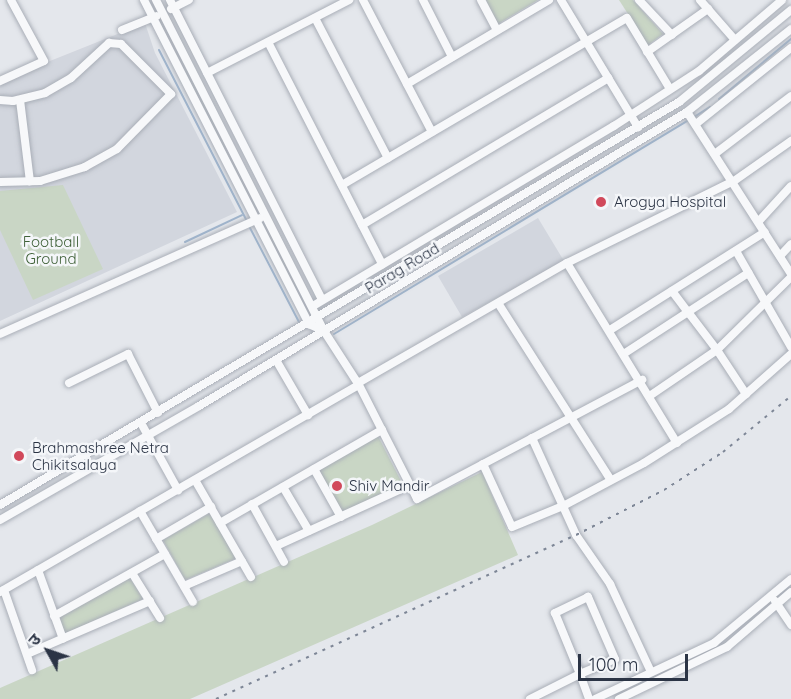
<!DOCTYPE html>
<meta charset="utf-8">
<style>
body{margin:0}
#map{position:relative;width:791px;height:699px;overflow:hidden;background:#e4e7ec;font-family:Quicksand,"Noto Sans Devanagari",sans-serif}
div>[style]{position:absolute}
[style*='--x']{left:calc(var(--x)*1px);top:calc(var(--y)*1px);width:calc(var(--w)*1px);rotate:calc(var(--a)*1deg)}
.built>*{inset:0;background:#d2d6de}
.green>*{inset:0;background:#c9d6c5}
.stream>*{height:2px;margin:-1px;padding:0 1px;transform-origin:1px;border-radius:1px;background:#9fb4cc}
.roads{filter:drop-shadow(0 0 2px #a9aeb7) drop-shadow(0 0 2px #a9aeb7)}
.minor>*{height:8px;margin:-4px;padding:0 4px;transform-origin:4px;border-radius:4px;background:#f7f8fa}
.rail>*{height:2px;margin-top:-1px;transform-origin:0;background:repeating-linear-gradient(90deg,#7d8696 0 3px,transparent 0 9px)}
.dots>*{width:16px;height:16px;translate:-50% -50%;box-sizing:border-box;border:3px solid #f4f6f9;border-radius:50%}
span{translate:-50% -50%;white-space:nowrap;text-align:center;line-height:1.15;-webkit-text-stroke:5px #f4f6f9;paint-order:stroke}
.poi-label{font-size:15px;color:#2b3445}
.left{translate:0 -50%;text-align:left}
.park-label{font-size:15px;color:#3f6138}
.street-label{font-size:15px;color:#2b3445}
.north{position:absolute;left:18px;top:621px;width:60px;height:60px;-webkit-text-stroke:4px #f4f6f9;paint-order:stroke;rotate:310deg;font-size:16px;font-weight:700;line-height:24px;text-align:center;color:#2b3445}
.north::after{content:'';display:block;margin:auto;width:21px;height:27px;background:#2b3445;clip-path:polygon(50% 0,100% 100%,50% 72%,0 100%)}
.scale{position:absolute;left:578px;top:654px;width:110px;height:27px;box-sizing:border-box;border:3px solid #2b3445;border-top:0;padding-left:8px;font-size:18px;line-height:21px;white-space:nowrap;color:#2b3445;-webkit-text-stroke:4px #f4f6f9;paint-order:stroke}
</style>
<div id="map">
<div class="built">
<div style="clip-path:polygon(145px 23px,155px 53px,237px 212px,0 321px,0 81px)"></div>
<div style="clip-path:polygon(538px 218px,564px 261px,462px 317px,438px 276px)"></div>
</div>
<div class="green">
<div style="clip-path:polygon(486px 0,538px 0,498px 24px)"></div>
<div style="clip-path:polygon(619px 0,633px 0,663px 34px,648px 45px)"></div>
<div style="clip-path:polygon(63px 185px,103px 269px,33px 300px,0 230px,0 191px)"></div>
<div style="clip-path:polygon(378px 436px,403px 485px,343px 513px,319px 470px)"></div>
<div style="clip-path:polygon(482px 472px,518px 555px,190px 699px,0 699px,0 688px,372px 525px)"></div>
<div style="clip-path:polygon(210px 513px,237px 558px,185px 580px,163px 540px)"></div>
<div style="clip-path:polygon(130px 578px,143px 599px,64px 634px,59px 618px)"></div>
</div>
<div class="stream">
<div style="--x:159;--y:50;--w:192;--a:62.8"></div>
<div style="--x:719;--y:99;--w:94;--a:-39.8"></div>
<div style="--x:694;--y:117;--w:19;--a:-32"></div>
<div style="--x:249;--y:226;--w:108;--a:62.5"></div>
<div style="--x:185;--y:242;--w:63;--a:-25.3"></div>
<div style="--x:334;--y:334;--w:415;--a:-31.1"></div>
</div>
<div class="roads">
<div class="minor">
<div style="--x:144;--y:0;--w:364;--a:63"></div>
<div style="--x:309;--y:324;--w:17;--a:25"></div>
<div style="--x:156;--y:0;--w:371;--a:63.1"></div>
<div style="--x:324;--y:331;--w:64;--a:57.1"></div>
<div style="--x:359;--y:385;--w:128;--a:63"></div>
<div style="--x:417;--y:499;--w:255;--a:-27.9"></div>
<div style="--x:170;--y:0;--w:336;--a:63.1"></div>
<div style="--x:363;--y:0;--w:149;--a:62.4"></div>
<div style="--x:423;--y:0;--w:64;--a:63"></div>
<div style="--x:481;--y:0;--w:34;--a:62"></div>
<div style="--x:561;--y:0;--w:149;--a:58.8"></div>
<div style="--x:639;--y:0;--w:48;--a:46.7"></div>
<div style="--x:700;--y:0;--w:53;--a:48.8"></div>
<div style="--x:171;--y:9;--w:20;--a:-27"></div>
<div style="--x:315;--y:18;--w:158;--a:62.5"></div>
<div style="--x:122;--y:30;--w:37;--a:-22"></div>
<div style="--x:268;--y:42;--w:250;--a:62.8"></div>
<div style="--x:647;--y:52;--w:75;--a:-35.2"></div>
<div style="--x:207;--y:73;--w:160;--a:-27.2"></div>
<div style="--x:0;--y:81;--w:48;--a:-24.4"></div>
<div style="--x:44;--y:61;--w:69;--a:-118.4"></div>
<div style="--x:407;--y:84;--w:165;--a:-30.6"></div>
<div style="--x:0;--y:100;--w:13;--a:4"></div>
<div style="--x:13;--y:101;--w:33;--a:-14"></div>
<div style="--x:45;--y:93;--w:30;--a:-30"></div>
<div style="--x:71;--y:78;--w:52;--a:-42.6"></div>
<div style="--x:109;--y:43;--w:12;--a:5"></div>
<div style="--x:121;--y:44;--w:71;--a:45"></div>
<div style="--x:171;--y:94;--w:77;--a:134.5"></div>
<div style="--x:117;--y:149;--w:37;--a:151"></div>
<div style="--x:85;--y:167;--w:47;--a:162.7"></div>
<div style="--x:40;--y:181;--w:40;--a:178.6"></div>
<div style="--x:20;--y:100;--w:82;--a:83"></div>
<div style="--x:687;--y:112;--w:193;--a:57.3"></div>
<div style="--x:696;--y:124;--w:122;--a:-38.7"></div>
<div style="--x:716;--y:153;--w:94;--a:-37.2"></div>
<div style="--x:342;--y:185;--w:330;--a:-30.4"></div>
<div style="--x:627;--y:18;--w:83;--a:58.8"></div>
<div style="--x:759;--y:221;--w:47;--a:-47.6"></div>
<div style="--x:362;--y:225;--w:287;--a:-30.8"></div>
<div style="--x:736;--y:251;--w:111;--a:60.2"></div>
<div style="--x:780;--y:256;--w:16;--a:-47"></div>
<div style="--x:567;--y:263;--w:211;--a:58.6"></div>
<div style="--x:672;--y:291;--w:26;--a:53"></div>
<div style="--x:688;--y:312;--w:72;--a:-33"></div>
<div style="--x:498;--y:303;--w:209;--a:57.5"></div>
<div style="--x:313;--y:306;--w:351;--a:-30.9"></div>
<div style="--x:614;--y:126;--w:101;--a:-32.9"></div>
<div style="--x:699;--y:71;--w:109;--a:-40.5"></div>
<div style="--x:610;--y:330;--w:183;--a:-32.3"></div>
<div style="--x:0;--y:334;--w:285;--a:-24"></div>
<div style="--x:625;--y:353;--w:75;--a:-33.1"></div>
<div style="--x:688;--y:312;--w:48;--a:52.7"></div>
<div style="--x:717;--y:350;--w:104;--a:-44.6"></div>
<div style="--x:276;--y:360;--w:64;--a:59.8"></div>
<div style="--x:69;--y:383;--w:66;--a:-26.2"></div>
<div style="--x:128;--y:354;--w:66;--a:63"></div>
<div style="--x:358;--y:383;--w:241;--a:-29.9"></div>
<div style="--x:567;--y:263;--w:186;--a:-26.2"></div>
<div style="--x:734;--y:181;--w:70;--a:-35.1"></div>
<div style="--x:651;--y:395;--w:80;--a:-34.3"></div>
<div style="--x:717;--y:350;--w:53;--a:56.6"></div>
<div style="--x:141;--y:423;--w:77;--a:61.1"></div>
<div style="--x:532;--y:438;--w:107;--a:65.6"></div>
<div style="--x:576;--y:535;--w:60;--a:55.2"></div>
<div style="--x:610;--y:584;--w:97;--a:65"></div>
<div style="--x:483;--y:464;--w:69;--a:65.3"></div>
<div style="--x:512;--y:527;--w:57;--a:-22.5"></div>
<div style="--x:565;--y:505;--w:89;--a:-28"></div>
<div style="--x:644;--y:463;--w:101;--a:-32.4"></div>
<div style="--x:729;--y:409;--w:83;--a:-41.6"></div>
<div style="--x:314;--y:469;--w:55;--a:60.6"></div>
<div style="--x:195;--y:480;--w:112;--a:60"></div>
<div style="--x:283;--y:487;--w:51;--a:59.4"></div>
<div style="--x:252;--y:504;--w:66;--a:61.1"></div>
<div style="--x:0;--y:505;--w:790;--a:-30.69"></div>
<div style="--x:679;--y:102;--w:145;--a:-39.4"></div>
<div style="--x:140;--y:511;--w:105;--a:59.8"></div>
<div style="--x:0;--y:520;--w:229;--a:-29.8"></div>
<div style="--x:199;--y:406;--w:570;--a:-31.07"></div>
<div style="--x:687;--y:112;--w:133;--a:-38.6"></div>
<div style="--x:220;--y:523;--w:187;--a:-29.9"></div>
<div style="--x:156;--y:539;--w:64;--a:-30.2"></div>
<div style="--x:276;--y:546;--w:147;--a:-24.5"></div>
<div style="--x:38;--y:570;--w:73;--a:70.1"></div>
<div style="--x:132;--y:573;--w:53;--a:58.1"></div>
<div style="--x:184;--y:586;--w:63;--a:-23.3"></div>
<div style="--x:4;--y:590;--w:85;--a:70.7"></div>
<div style="--x:0;--y:592;--w:414;--a:-30"></div>
<div style="--x:775;--y:601;--w:29;--a:56"></div>
<div style="--x:54;--y:616;--w:127;--a:-29.2"></div>
<div style="--x:27;--y:654;--w:134;--a:-23.3"></div>
<div style="--x:530;--y:699;--w:56;--a:-26.6"></div>
<div style="--x:580;--y:674;--w:38;--a:-23"></div>
<div style="--x:615;--y:659;--w:68;--a:-113.5"></div>
<div style="--x:588;--y:597;--w:37;--a:154"></div>
<div style="--x:555;--y:613;--w:66;--a:67.7"></div>
<div style="--x:580;--y:674;--w:27;--a:70"></div>
<div style="--x:595;--y:699;--w:132;--a:-25.2"></div>
<div style="--x:714;--y:643;--w:100;--a:-39.7"></div>
<div style="--x:619;--y:699;--w:120;--a:-25.7"></div>
<div style="--x:727;--y:647;--w:84;--a:-40.7"></div>
</div>
</div>
<div class="rail">
<div style="--x:216;--y:699;--w:396;--a:-24.5"></div>
<div style="--x:576;--y:535;--w:99;--a:-27.1"></div>
<div style="--x:664;--y:490;--w:70;--a:-32.8"></div>
<div style="--x:723;--y:452;--w:88;--a:-39.5"></div>
</div>
<div class="dots">
<div style="left:601px;top:202px;background:#d1495b"></div>
<div style="left:19px;top:456px;background:#d1495b"></div>
<div style="left:337px;top:486px;background:#d1495b"></div>
</div>
<div class="poi-label">
<span class="left" style="left:614px;top:202px">Arogya Hospital</span>
<span class="left" style="left:32px;top:456px">Brahmashree Netra<br>Chikitsalaya</span>
<span class="left" style="left:349px;top:486px">Shiv Mandir</span>
</div>
<div class="park-label">
<span style="left:51px;top:250px">Football<br>Ground</span>
</div>
<div class="street-label">
<span style="left:402px;top:268px;rotate:-31deg">Parag Road</span>
</div>
<div class="north">उ</div>
<div class="scale">100 m</div>
</div>
